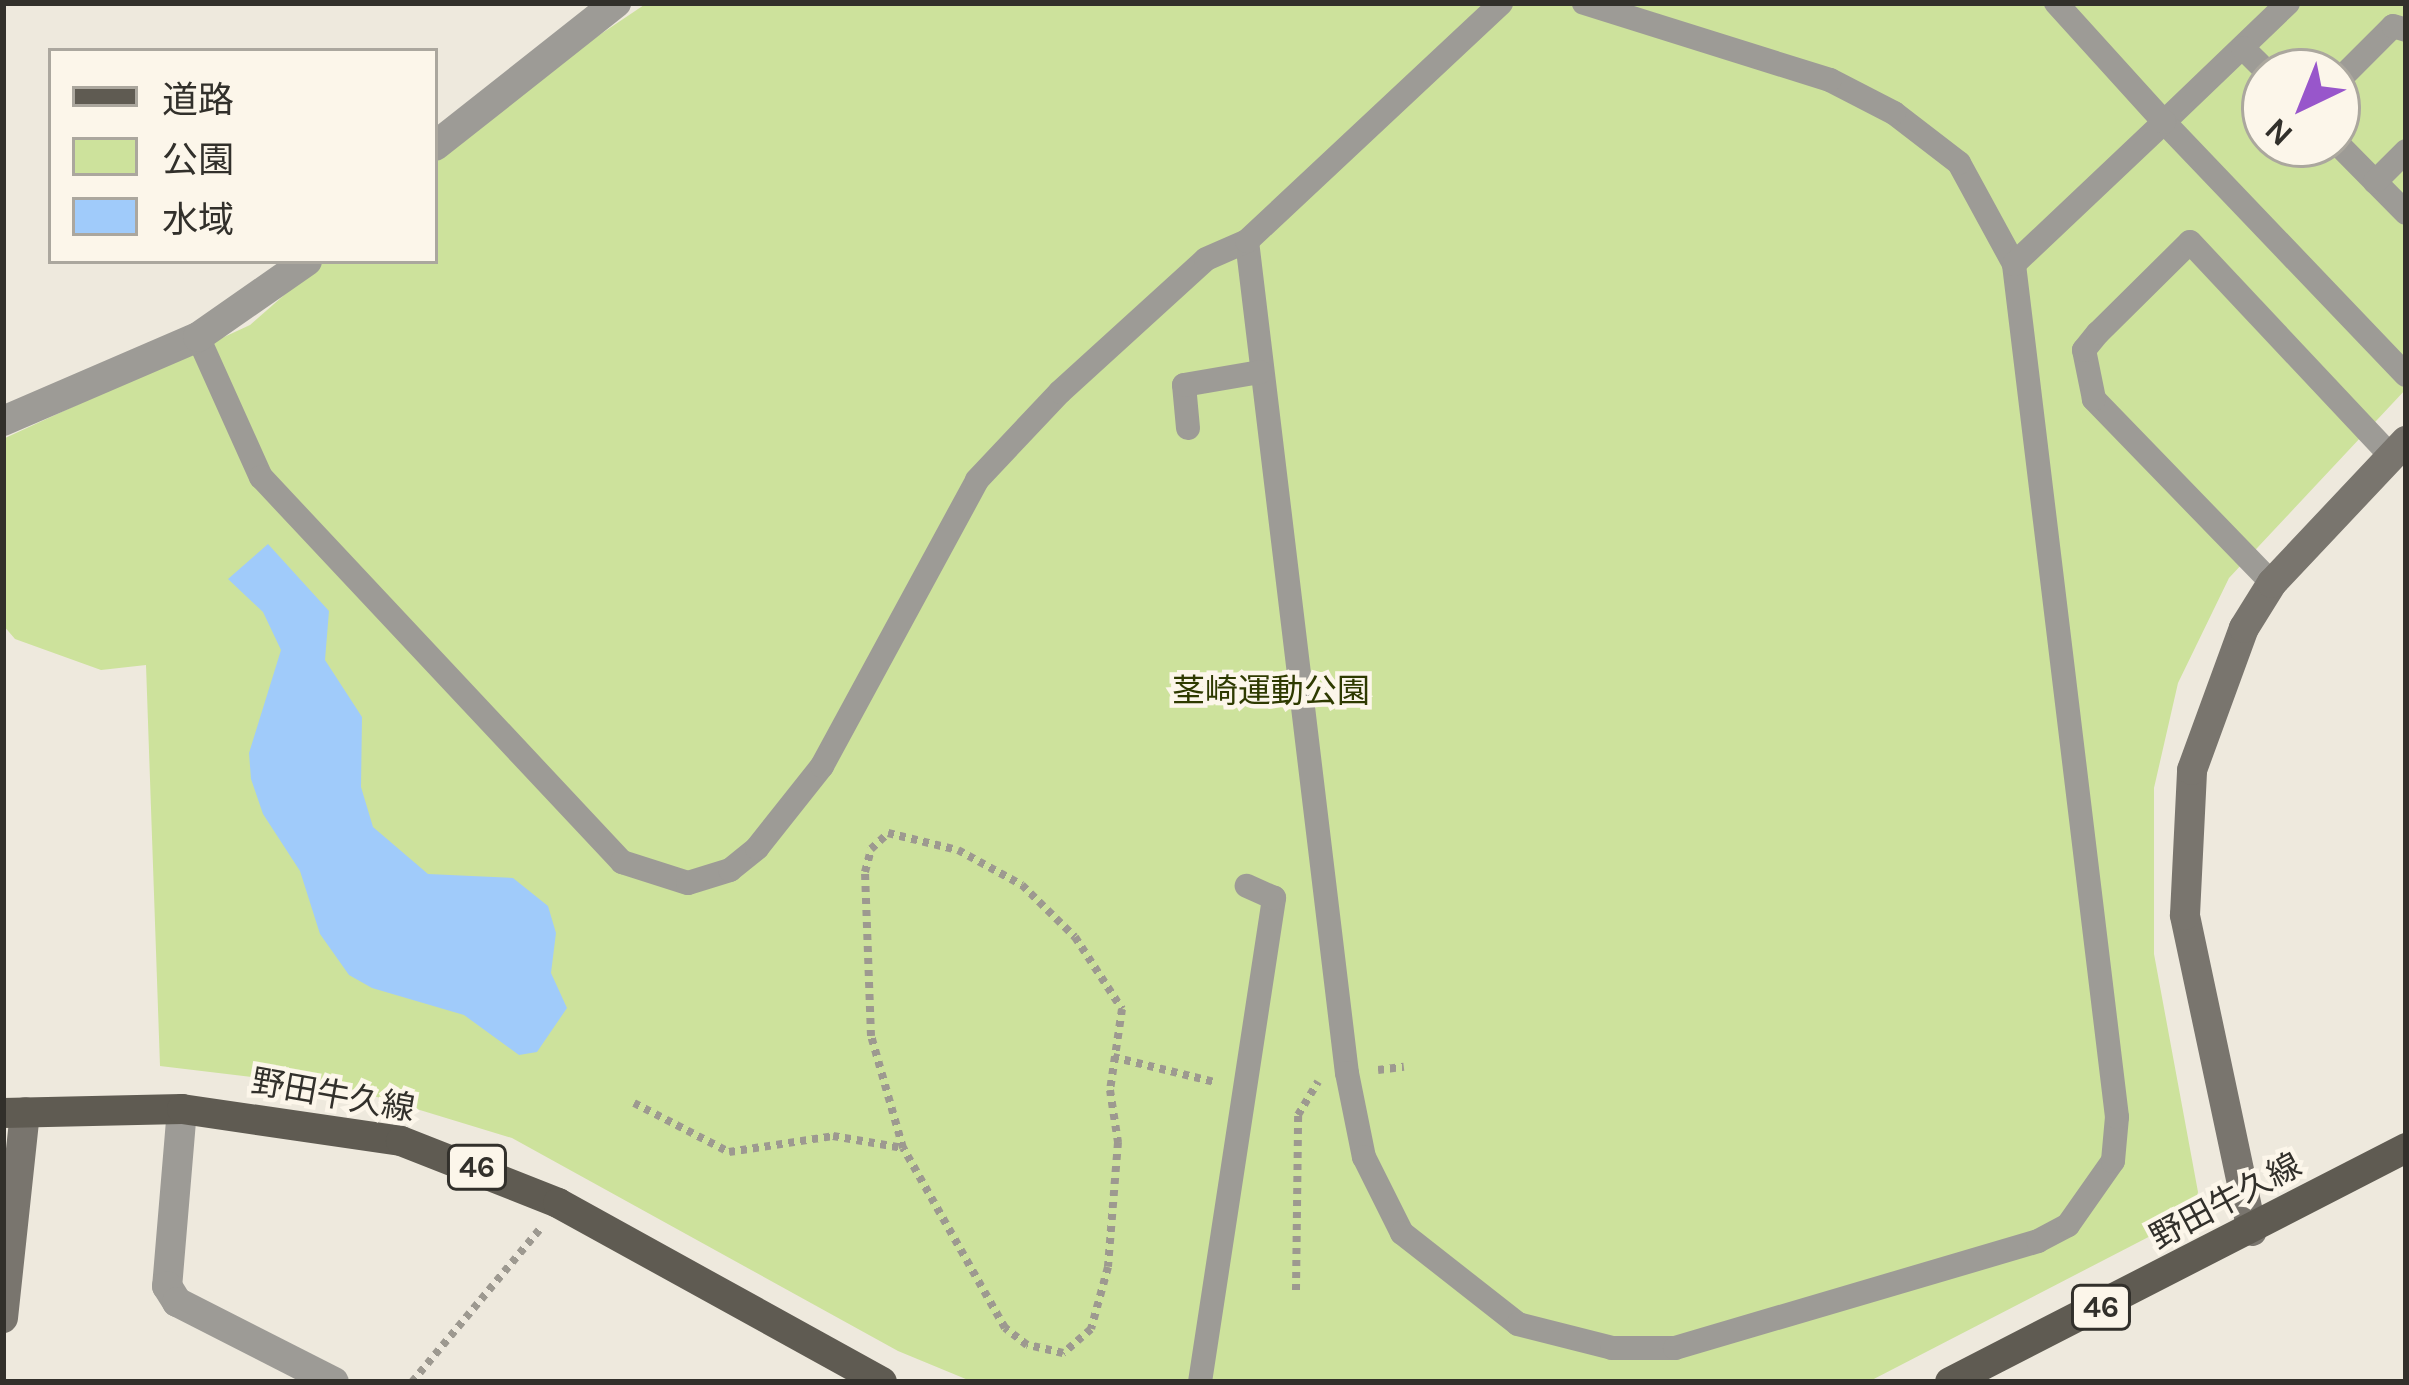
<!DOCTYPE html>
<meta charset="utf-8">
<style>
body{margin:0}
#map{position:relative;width:2409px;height:1385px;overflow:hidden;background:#eee9dd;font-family:Karla,"Noto Sans JP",sans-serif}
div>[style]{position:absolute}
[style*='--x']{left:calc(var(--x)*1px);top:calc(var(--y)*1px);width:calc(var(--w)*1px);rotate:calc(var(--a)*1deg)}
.green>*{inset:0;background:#cde29c}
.water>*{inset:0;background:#a0cbfa}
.path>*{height:8px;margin-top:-4px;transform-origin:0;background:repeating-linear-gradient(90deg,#9d9990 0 6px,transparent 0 12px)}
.lane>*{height:24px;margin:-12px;padding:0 12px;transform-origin:12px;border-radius:12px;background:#9d9b96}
.street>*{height:30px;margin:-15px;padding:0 15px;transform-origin:15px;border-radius:15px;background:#9d9b96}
.secondary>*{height:30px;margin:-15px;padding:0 15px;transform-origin:15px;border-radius:15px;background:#79756e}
.primary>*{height:30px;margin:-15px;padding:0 15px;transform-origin:15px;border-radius:15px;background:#5f5b52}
span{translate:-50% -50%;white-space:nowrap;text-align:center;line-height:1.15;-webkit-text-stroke:9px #fcf6ea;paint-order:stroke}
.shield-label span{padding:3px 9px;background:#fcf6ea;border:3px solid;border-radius:9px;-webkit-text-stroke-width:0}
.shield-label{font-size:30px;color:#32302b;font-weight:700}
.park-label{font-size:33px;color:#2e3a00}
.street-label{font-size:33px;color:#32302b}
.frame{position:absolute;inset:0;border:6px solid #32302b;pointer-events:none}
.legend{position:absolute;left:48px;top:48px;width:390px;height:216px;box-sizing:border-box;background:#fcf6ea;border:3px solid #aba79e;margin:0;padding:15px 21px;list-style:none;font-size:36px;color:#32302b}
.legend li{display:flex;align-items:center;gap:24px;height:60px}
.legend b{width:60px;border:3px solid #aba79e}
.north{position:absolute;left:2241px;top:48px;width:120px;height:120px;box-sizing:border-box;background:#fcf6ea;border:3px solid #aba79e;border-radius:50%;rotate:223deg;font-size:33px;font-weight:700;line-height:48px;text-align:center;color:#32302b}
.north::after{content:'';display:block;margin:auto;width:42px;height:54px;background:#9856cb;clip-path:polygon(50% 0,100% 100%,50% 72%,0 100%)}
</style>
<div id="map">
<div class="green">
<div style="clip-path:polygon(evenodd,647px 3px,2406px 3px,2406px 389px,2229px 578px,2178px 683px,2154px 788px,2154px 954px,2198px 1192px,2193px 1214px,1868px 1382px,973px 1382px,898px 1351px,512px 1138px,351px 1089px,160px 1066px,146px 665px,101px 670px,15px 639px,3px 625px,3px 439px,250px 325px,323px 261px,435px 261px,435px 161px,507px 97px,647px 3px,2265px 72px,2337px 72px,2337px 144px,2265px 144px,2265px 72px)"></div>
</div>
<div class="water">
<div style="clip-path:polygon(268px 544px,329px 611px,325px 660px,362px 717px,361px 787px,373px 827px,428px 874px,513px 878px,548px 906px,556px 933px,551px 973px,567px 1008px,537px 1052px,519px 1055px,464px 1015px,372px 988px,349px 975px,320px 934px,300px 871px,263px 814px,251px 779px,249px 753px,281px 650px,263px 612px,228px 579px)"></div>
</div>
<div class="path">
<div style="--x:888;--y:833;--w:72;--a:13.7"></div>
<div style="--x:958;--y:850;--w:73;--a:28.7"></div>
<div style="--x:1022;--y:885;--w:74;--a:44.5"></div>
<div style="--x:1075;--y:937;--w:86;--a:56.9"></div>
<div style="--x:1122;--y:1009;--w:82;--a:98.4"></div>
<div style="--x:1110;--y:1090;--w:53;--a:81.3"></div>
<div style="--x:1118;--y:1142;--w:125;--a:94.6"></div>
<div style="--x:1108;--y:1267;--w:64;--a:105.3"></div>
<div style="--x:1091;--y:1329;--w:37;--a:139"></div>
<div style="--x:1063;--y:1353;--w:37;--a:-167"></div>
<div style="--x:1027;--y:1345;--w:28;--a:-142"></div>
<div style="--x:1005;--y:1328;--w:207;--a:-119.5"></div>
<div style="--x:903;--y:1148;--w:116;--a:-105.9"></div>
<div style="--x:871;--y:1036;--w:164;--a:-92.1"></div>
<div style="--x:865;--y:872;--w:24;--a:-75"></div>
<div style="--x:871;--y:849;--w:23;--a:-43"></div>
<div style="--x:1113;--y:1057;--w:105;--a:13.8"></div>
<div style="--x:1378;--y:1070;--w:26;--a:-7"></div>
<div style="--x:634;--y:1103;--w:107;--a:27.3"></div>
<div style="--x:729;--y:1152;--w:105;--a:-8.7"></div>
<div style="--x:833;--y:1136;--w:71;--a:9.7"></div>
<div style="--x:1296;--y:1290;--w:175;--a:-89.3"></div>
<div style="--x:1298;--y:1115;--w:39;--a:-59"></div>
<div style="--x:412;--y:1382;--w:199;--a:-50.1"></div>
</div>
<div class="lane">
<div style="--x:2288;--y:3;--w:172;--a:136.2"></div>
<div style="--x:2164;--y:122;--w:350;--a:46.3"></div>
<div style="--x:2243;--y:48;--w:34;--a:45"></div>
<div style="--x:2337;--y:82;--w:79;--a:-45"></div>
<div style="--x:2393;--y:26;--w:14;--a:17"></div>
<div style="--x:2337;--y:143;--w:98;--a:45.4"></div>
<div style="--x:2375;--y:182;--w:44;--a:-45"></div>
<div style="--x:1247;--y:241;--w:838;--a:83.15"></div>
<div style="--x:1347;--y:1073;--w:86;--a:78.6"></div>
<div style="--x:1364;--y:1157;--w:85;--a:63.4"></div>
<div style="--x:1402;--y:1233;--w:147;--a:38.1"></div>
<div style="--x:1518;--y:1324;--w:97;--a:14.3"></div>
<div style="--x:1612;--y:1348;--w:63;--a:0"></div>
<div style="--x:1675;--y:1348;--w:378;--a:-16.4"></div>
<div style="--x:2038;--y:1241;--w:34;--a:-28"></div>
<div style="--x:2068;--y:1225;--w:78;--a:-54.9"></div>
<div style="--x:2113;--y:1161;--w:44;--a:-84.8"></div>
<div style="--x:2117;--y:1117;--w:859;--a:-96.89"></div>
<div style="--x:2014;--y:264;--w:115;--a:-118.6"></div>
<div style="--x:1959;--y:163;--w:82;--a:-142.4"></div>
<div style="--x:1894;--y:113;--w:72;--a:-152.7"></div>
<div style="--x:1830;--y:80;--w:258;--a:-162.6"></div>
<div style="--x:2014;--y:264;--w:207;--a:-43.4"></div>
<div style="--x:2164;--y:122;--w:161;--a:-132.2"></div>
<div style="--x:198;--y:337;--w:154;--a:65.8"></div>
<div style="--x:261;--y:477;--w:528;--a:46.84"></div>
<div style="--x:622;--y:862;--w:69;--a:17.7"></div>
<div style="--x:688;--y:883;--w:44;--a:-17.2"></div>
<div style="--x:730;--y:870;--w:35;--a:-39"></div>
<div style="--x:757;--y:848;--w:105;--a:-51.6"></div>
<div style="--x:822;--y:766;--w:325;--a:-61.5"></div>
<div style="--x:977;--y:480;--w:121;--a:-46.7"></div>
<div style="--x:1060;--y:392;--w:197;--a:-42.3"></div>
<div style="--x:1206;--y:259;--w:45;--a:-23.7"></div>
<div style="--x:1247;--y:241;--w:348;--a:-43.1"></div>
<div style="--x:1188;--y:428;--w:43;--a:-95.3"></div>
<div style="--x:1184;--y:385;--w:77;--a:-9.7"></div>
<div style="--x:2272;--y:583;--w:256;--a:-134.1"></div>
<div style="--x:2094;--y:399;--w:50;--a:-101.5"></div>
<div style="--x:2084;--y:350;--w:22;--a:-51"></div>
<div style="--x:2098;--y:333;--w:129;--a:-44.7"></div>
<div style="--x:2190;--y:242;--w:294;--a:46.8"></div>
<div style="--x:1200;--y:1382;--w:490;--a:-81.3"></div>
<div style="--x:1274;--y:898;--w:30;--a:-156"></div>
</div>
<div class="street">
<div style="--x:435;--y:146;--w:231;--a:-38.3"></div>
<div style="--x:3;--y:421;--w:212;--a:-23.3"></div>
<div style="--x:198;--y:337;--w:133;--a:-34.9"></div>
<div style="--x:182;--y:1109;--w:178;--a:94.8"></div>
<div style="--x:167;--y:1286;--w:19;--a:58"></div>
<div style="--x:177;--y:1302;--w:176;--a:27"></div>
</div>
<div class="secondary">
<div style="--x:2252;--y:1231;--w:323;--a:-102"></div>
<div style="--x:2185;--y:915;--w:145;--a:-87.2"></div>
<div style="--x:2192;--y:770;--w:151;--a:-69.9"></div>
<div style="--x:2244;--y:628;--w:53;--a:-58.1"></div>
<div style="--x:2272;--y:583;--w:195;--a:-46.7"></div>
<div style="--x:3;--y:1318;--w:207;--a:-83.9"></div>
</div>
<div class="primary">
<div style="--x:3;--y:1113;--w:179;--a:-1.3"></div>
<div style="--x:182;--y:1109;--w:221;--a:8.3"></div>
<div style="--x:401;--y:1141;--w:169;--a:21.5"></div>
<div style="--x:558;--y:1203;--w:370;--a:28.9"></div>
<div style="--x:1950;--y:1382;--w:513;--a:-27.16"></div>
</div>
<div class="shield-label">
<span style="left:477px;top:1167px">46</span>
<span style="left:2101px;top:1307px">46</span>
</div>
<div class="park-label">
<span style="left:1271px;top:692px">茎崎運動公園</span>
</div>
<div class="street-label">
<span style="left:333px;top:1096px;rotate:10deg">野田牛久線</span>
<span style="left:2226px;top:1202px;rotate:-28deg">野田牛久線</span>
</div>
<div class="frame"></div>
<ul class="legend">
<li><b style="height:15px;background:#5f5b52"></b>道路</li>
<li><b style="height:33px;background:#cde29c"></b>公園</li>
<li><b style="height:33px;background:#a0cbfa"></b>水域</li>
</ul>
<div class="north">N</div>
</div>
